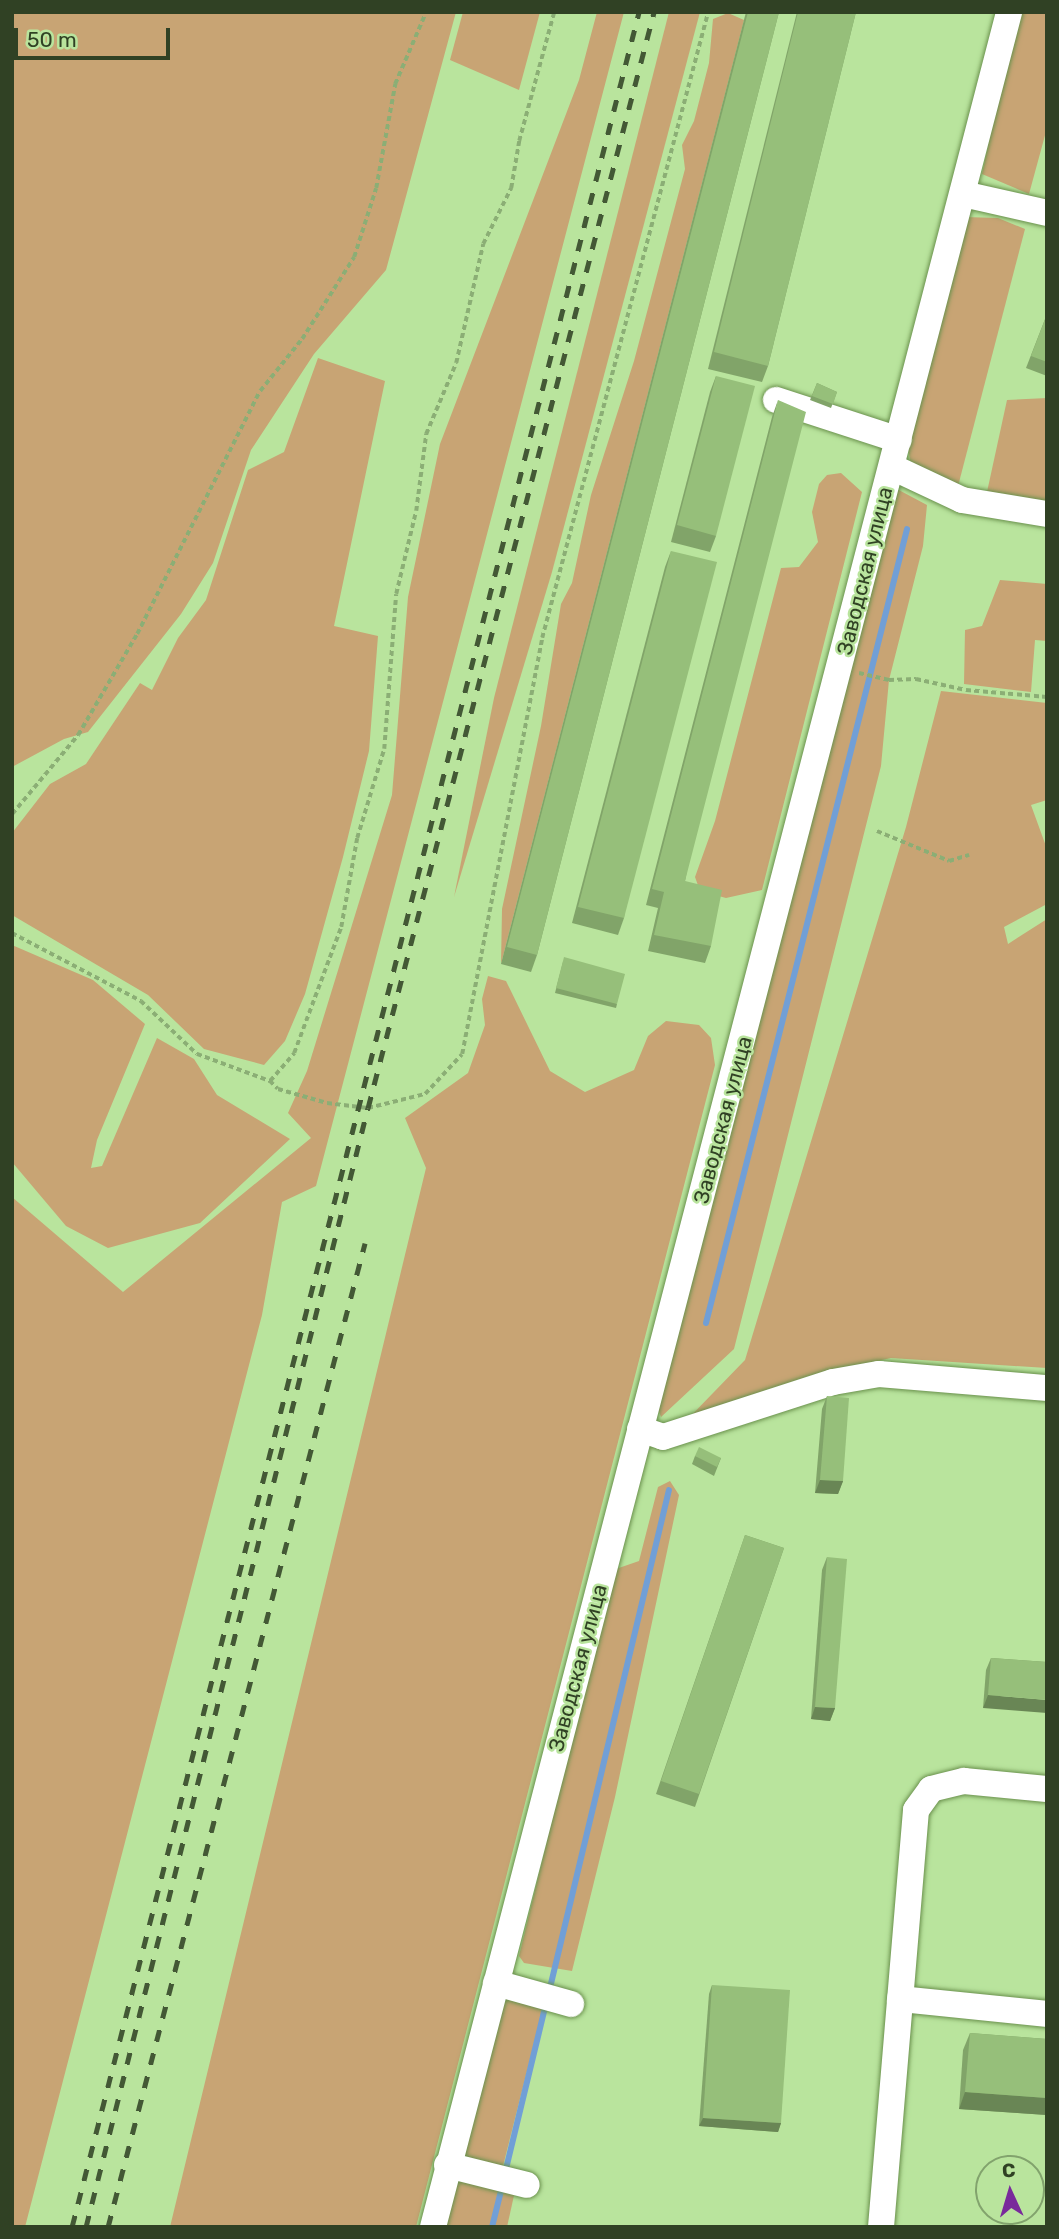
<!DOCTYPE html>
<meta charset="utf-8">
<style>
body{margin:0}
#map{position:relative;width:1059px;height:2239px;overflow:hidden;background:#b9e49d;font-family:Rubik,sans-serif}
div>[style]{position:absolute}
[style*='--x']{left:calc(var(--x)*1px);top:calc(var(--y)*1px);width:calc(var(--w)*1px);rotate:calc(var(--a)*1deg)}
.green>*{inset:0;background:#c8a474}
.stream>*{height:6px;margin:-3px;padding:0 3px;transform-origin:3px;border-radius:3px;background:#719fd6}
.path>*{height:3.5px;margin-top:-1.75px;transform-origin:0;background:repeating-linear-gradient(90deg,#8bae75 0 5px,transparent 0 8.5px)}
.roads{filter:drop-shadow(0 0 2px #6a914d) drop-shadow(0 0 2px #6a914d)}
.minor>*{height:26px;margin:-13px;padding:0 13px;transform-origin:13px;border-radius:13px;background:#fff}
.rail>*{height:5px;margin-top:-2.5px;transform-origin:0;background:repeating-linear-gradient(90deg,#435835 0 12px,transparent 0 24px)}
.wall>*{inset:0;background:#81a469}
.shaded-wall>*{inset:0;background:#698655}
.building>*{inset:0;background:#96bf7a}
span{translate:-50% -50%;white-space:nowrap;text-align:center;line-height:1.15;-webkit-text-stroke:5px #b9e49d;paint-order:stroke}
.street-label{font-size:21px;color:#304124}
.frame{position:absolute;inset:0;border:14px solid #304124;pointer-events:none}
.north{position:absolute;left:975px;top:2155px;width:70px;height:70px;box-sizing:border-box;background:#b9e49d;border:2px solid #82a36d;border-radius:50%;rotate:356deg;font-size:19px;font-weight:700;line-height:28px;text-align:center;color:#304124}
.north::after{content:'';display:block;margin:auto;width:24px;height:32px;background:#792a9b;clip-path:polygon(50% 0,100% 100%,50% 72%,0 100%)}
.scale{position:absolute;left:14px;top:28px;width:156px;height:32px;box-sizing:border-box;border:4px solid #304124;border-top:0;padding-left:9px;font-size:21px;line-height:24px;white-space:nowrap;color:#304124;-webkit-text-stroke:5px #b9e49d;paint-order:stroke}
</style>
<div id="map">
<div class="green">
<div style="clip-path:polygon(12px 12px,456px 12px,386px 270px,314px 354px,251px 450px,213px 563px,181px 614px,88px 732px,64px 739px,12px 767px)"></div>
<div style="clip-path:polygon(463px 12px,540px 12px,519px 90px,450px 60px)"></div>
<div style="clip-path:polygon(597px 12px,624px 12px,316px 1186px,282px 1202px,262px 1315px,25px 2227px,12px 2227px,12px 1197px,123px 1292px,311px 1138px,288px 1113px,307px 1071px,392px 795px,408px 597px,440px 444px,579px 80px)"></div>
<div style="clip-path:polygon(669px 12px,700px 12px,552px 572px,454px 897px,494px 698px)"></div>
<div style="clip-path:polygon(1017px 12px,1047px 12px,1047px 128px,1029px 194px,982px 174px)"></div>
<div style="clip-path:polygon(728px 13px,744px 20px,501px 964px,502px 909px,541px 726px,561px 604px,572px 583px,591px 495px,634px 361px,685px 169px,682px 145px,694px 121px,709px 63px,713px 19px)"></div>
<div style="clip-path:polygon(964px 217px,998px 218px,1025px 229px,957px 490px,911px 466px,908px 447px)"></div>
<div style="clip-path:polygon(318px 358px,385px 381px,334px 626px,378px 636px,369px 751px,343px 857px,305px 994px,285px 1041px,264px 1065px,204px 1049px,148px 995px,12px 915px,12px 833px,50px 784px,86px 764px,140px 683px,152px 690px,178px 638px,206px 600px,248px 470px,284px 452px)"></div>
<div style="clip-path:polygon(1047px 398px,1047px 505px,987px 492px,1007px 400px)"></div>
<div style="clip-path:polygon(841px 473px,862px 492px,762px 890px,726px 898px,700px 891px,695px 877px,715px 821px,781px 568px,799px 567px,818px 542px,812px 512px,819px 484px,827px 475px)"></div>
<div style="clip-path:polygon(895px 488px,927px 505px,923px 546px,889px 680px,881px 766px,734px 1349px,661px 1417px,658px 1409px)"></div>
<div style="clip-path:polygon(1000px 580px,1047px 584px,1047px 641px,1035px 640px,1031px 692px,964px 684px,965px 630px,982px 626px)"></div>
<div style="clip-path:polygon(941px 691px,1047px 703px,1047px 800px,1031px 805px,1047px 849px,1047px 904px,1004px 927px,1008px 944px,1047px 919px,1047px 1368px,891px 1358px,828px 1372px,682px 1425px,745px 1360px,906px 827px)"></div>
<div style="clip-path:polygon(12px 945px,93px 980px,145px 1024px,97px 1140px,91px 1168px,102px 1166px,157px 1038px,194px 1059px,217px 1095px,290px 1139px,200px 1223px,108px 1248px,66px 1226px,12px 1162px)"></div>
<div style="clip-path:polygon(488px 976px,506px 981px,550px 1071px,585px 1092px,634px 1070px,648px 1036px,666px 1021px,699px 1025px,711px 1038px,715px 1065px,416px 2227px,170px 2227px,426px 1168px,405px 1118px,468px 1073px,485px 1025px,482px 999px)"></div>
<div style="clip-path:polygon(670px 1481px,679px 1495px,615px 1797px,572px 1971px,524px 1963px,519px 1956px,613px 1570px,639px 1561px,658px 1487px)"></div>
<div style="clip-path:polygon(514px 1998px,543px 2008px,502px 2170px,458px 2158px,505px 1999px)"></div>
<div style="clip-path:polygon(461px 2176px,515px 2191px,507px 2227px,442px 2227px,452px 2182px)"></div>
</div>
<div class="stream">
<div style="--x:706;--y:1323;--w:819;--a:-75.79"></div>
<div style="--x:549;--y:1992;--w:516;--a:-76.56"></div>
<div style="--x:505;--y:2173;--w:175;--a:-76.4"></div>
<div style="--x:492;--y:2227;--w:41;--a:-76"></div>
</div>
<div class="path">
<div style="--x:859;--y:673;--w:31;--a:13"></div>
<div style="--x:889;--y:680;--w:27;--a:-2"></div>
<div style="--x:916;--y:679;--w:51;--a:12.4"></div>
<div style="--x:966;--y:690;--w:81;--a:4.9"></div>
<div style="--x:12;--y:814;--w:103;--a:-50.1"></div>
<div style="--x:78;--y:735;--w:117;--a:-59.7"></div>
<div style="--x:137;--y:634;--w:272;--a:-63.2"></div>
<div style="--x:260;--y:391;--w:67;--a:-51.1"></div>
<div style="--x:302;--y:339;--w:97;--a:-57.6"></div>
<div style="--x:354;--y:257;--w:72;--a:-72.3"></div>
<div style="--x:376;--y:188;--w:106;--a:-79.6"></div>
<div style="--x:395;--y:84;--w:78;--a:-66.7"></div>
<div style="--x:877;--y:831;--w:78;--a:22.6"></div>
<div style="--x:949;--y:861;--w:21;--a:-17"></div>
<div style="--x:12;--y:933;--w:146;--a:27.8"></div>
<div style="--x:141;--y:1001;--w:77;--a:43.4"></div>
<div style="--x:197;--y:1054;--w:78;--a:20.3"></div>
<div style="--x:270;--y:1081;--w:37;--a:-49"></div>
<div style="--x:294;--y:1053;--w:134;--a:-69.5"></div>
<div style="--x:341;--y:927;--w:90;--a:-79.8"></div>
<div style="--x:357;--y:838;--w:93;--a:-73.1"></div>
<div style="--x:384;--y:749;--w:155;--a:-85.6"></div>
<div style="--x:396;--y:594;--w:85;--a:-76.5"></div>
<div style="--x:416;--y:511;--w:78;--a:-82.6"></div>
<div style="--x:426;--y:434;--w:77;--a:-67.1"></div>
<div style="--x:456;--y:363;--w:122;--a:-77.2"></div>
<div style="--x:483;--y:244;--w:63;--a:-63.4"></div>
<div style="--x:511;--y:188;--w:48;--a:-80.3"></div>
<div style="--x:519;--y:141;--w:134;--a:-74.8"></div>
<div style="--x:270;--y:1081;--w:11;--a:45"></div>
<div style="--x:278;--y:1089;--w:51;--a:15.9"></div>
<div style="--x:327;--y:1103;--w:41;--a:7"></div>
<div style="--x:368;--y:1108;--w:59;--a:-13.8"></div>
<div style="--x:425;--y:1094;--w:54;--a:-47.2"></div>
<div style="--x:462;--y:1054;--w:424;--a:-79.1"></div>
<div style="--x:542;--y:638;--w:648;--a:-75.15"></div>
</div>
<div class="roads">
<div class="minor">
<div style="--x:963;--y:194;--w:86;--a:12.7"></div>
<div style="--x:776;--y:400;--w:129;--a:18"></div>
<div style="--x:892;--y:467;--w:77;--a:25.2"></div>
<div style="--x:962;--y:500;--w:86;--a:9.4"></div>
<div style="--x:640;--y:1429;--w:24;--a:19"></div>
<div style="--x:663;--y:1437;--w:179;--a:-17.9"></div>
<div style="--x:833;--y:1382;--w:47;--a:-9.9"></div>
<div style="--x:879;--y:1374;--w:169;--a:4.8"></div>
<div style="--x:496;--y:1983;--w:78;--a:15.6"></div>
<div style="--x:900;--y:1999;--w:148;--a:5.8"></div>
<div style="--x:447;--y:2165;--w:82;--a:14"></div>
<div style="--x:433;--y:2227;--w:2289;--a:-75.42"></div>
<div style="--x:881;--y:2227;--w:418;--a:-85.2"></div>
<div style="--x:916;--y:1810;--w:26;--a:-54"></div>
<div style="--x:931;--y:1789;--w:34;--a:-14"></div>
<div style="--x:964;--y:1781;--w:83;--a:5.5"></div>
</div>
</div>
<div class="rail">
<div style="--x:72;--y:2227;--w:2286;--a:-75.64"></div>
<div style="--x:86;--y:2227;--w:1154;--a:-75.86"></div>
<div style="--x:368;--y:1108;--w:1133;--a:-75.37"></div>
<div style="--x:108;--y:2227;--w:1017;--a:-75.36"></div>
</div>
<div class="wall">
<div style="clip-path:polygon(746px 12px,779px 12px,537px 955px,531px 972px,501px 964px)"></div>
<div style="clip-path:polygon(797px 12px,856px 12px,768px 366px,762px 382px,708px 369px)"></div>
<div style="clip-path:polygon(1047px 314px,1047px 376px,1026px 368px)"></div>
<div style="clip-path:polygon(716px 376px,716px 536px,710px 552px,671px 542px,710px 392px)"></div>
<div style="clip-path:polygon(817px 383px,837px 392px,831px 408px,810px 400px)"></div>
<div style="clip-path:polygon(778px 400px,685px 881px,711px 946px,705px 963px,648px 951px,658px 908px,646px 905px,772px 417px)"></div>
<div style="clip-path:polygon(671px 551px,624px 918px,618px 935px,572px 923px,665px 567px)"></div>
<div style="clip-path:polygon(563px 962px,617px 1004px,616px 1008px,555px 993px)"></div>
<div style="clip-path:polygon(827px 1396px,843px 1481px,838px 1494px,815px 1493px,822px 1409px)"></div>
<div style="clip-path:polygon(695px 1456px,721px 1458px,714px 1476px,692px 1464px)"></div>
<div style="clip-path:polygon(745px 1535px,784px 1548px,695px 1807px,656px 1794px)"></div>
<div style="clip-path:polygon(827px 1557px,835px 1708px,830px 1721px,811px 1719px,822px 1570px)"></div>
<div style="clip-path:polygon(991px 1658px,1047px 1662px,983px 1708px,986px 1670px)"></div>
<div style="clip-path:polygon(712px 1985px,781px 2123px,778px 2132px,699px 2126px,709px 1994px)"></div>
<div style="clip-path:polygon(970px 2033px,1047px 2039px,1047px 2115px,959px 2109px,963px 2050px)"></div>
</div>
<div class="shaded-wall">
<div style="clip-path:polygon(820px 1480px,843px 1481px,838px 1494px,815px 1493px)"></div>
<div style="clip-path:polygon(988px 1695px,1047px 1700px,1047px 1713px,983px 1708px)"></div>
<div style="clip-path:polygon(815px 1707px,835px 1708px,830px 1721px,811px 1719px)"></div>
<div style="clip-path:polygon(965px 2092px,1047px 2098px,1047px 2115px,959px 2109px)"></div>
<div style="clip-path:polygon(703px 2118px,781px 2123px,778px 2132px,699px 2126px)"></div>
</div>
<div class="building">
<div style="clip-path:polygon(748px 12px,779px 12px,537px 955px,507px 947px)"></div>
<div style="clip-path:polygon(798px 12px,856px 12px,768px 366px,714px 352px)"></div>
<div style="clip-path:polygon(1047px 314px,1047px 362px,1031px 356px)"></div>
<div style="clip-path:polygon(716px 376px,755px 386px,716px 536px,677px 525px)"></div>
<div style="clip-path:polygon(817px 383px,837px 392px,833px 404px,812px 396px)"></div>
<div style="clip-path:polygon(778px 400px,806px 412px,685px 881px,722px 890px,711px 946px,654px 935px,664px 892px,652px 889px)"></div>
<div style="clip-path:polygon(671px 551px,717px 562px,624px 918px,578px 907px)"></div>
<div style="clip-path:polygon(564px 957px,625px 974px,617px 1004px,556px 988px)"></div>
<div style="clip-path:polygon(827px 1396px,849px 1398px,843px 1481px,820px 1480px)"></div>
<div style="clip-path:polygon(699px 1447px,721px 1458px,717px 1467px,695px 1456px)"></div>
<div style="clip-path:polygon(745px 1535px,784px 1548px,699px 1794px,661px 1781px)"></div>
<div style="clip-path:polygon(827px 1557px,847px 1559px,835px 1708px,815px 1707px)"></div>
<div style="clip-path:polygon(991px 1658px,1047px 1662px,1047px 1700px,988px 1695px)"></div>
<div style="clip-path:polygon(712px 1985px,790px 1990px,781px 2123px,703px 2118px)"></div>
<div style="clip-path:polygon(970px 2033px,1047px 2039px,1047px 2098px,965px 2092px)"></div>
</div>
<div class="street-label">
<span style="left:865px;top:571px;rotate:-76deg">Заводская улица</span>
<span style="left:723px;top:1120px;rotate:-75deg">Заводская улица</span>
<span style="left:578px;top:1668px;rotate:-75deg">Заводская улица</span>
</div>
<div class="frame"></div>
<div class="north">С</div>
<div class="scale">50 m</div>
</div>
